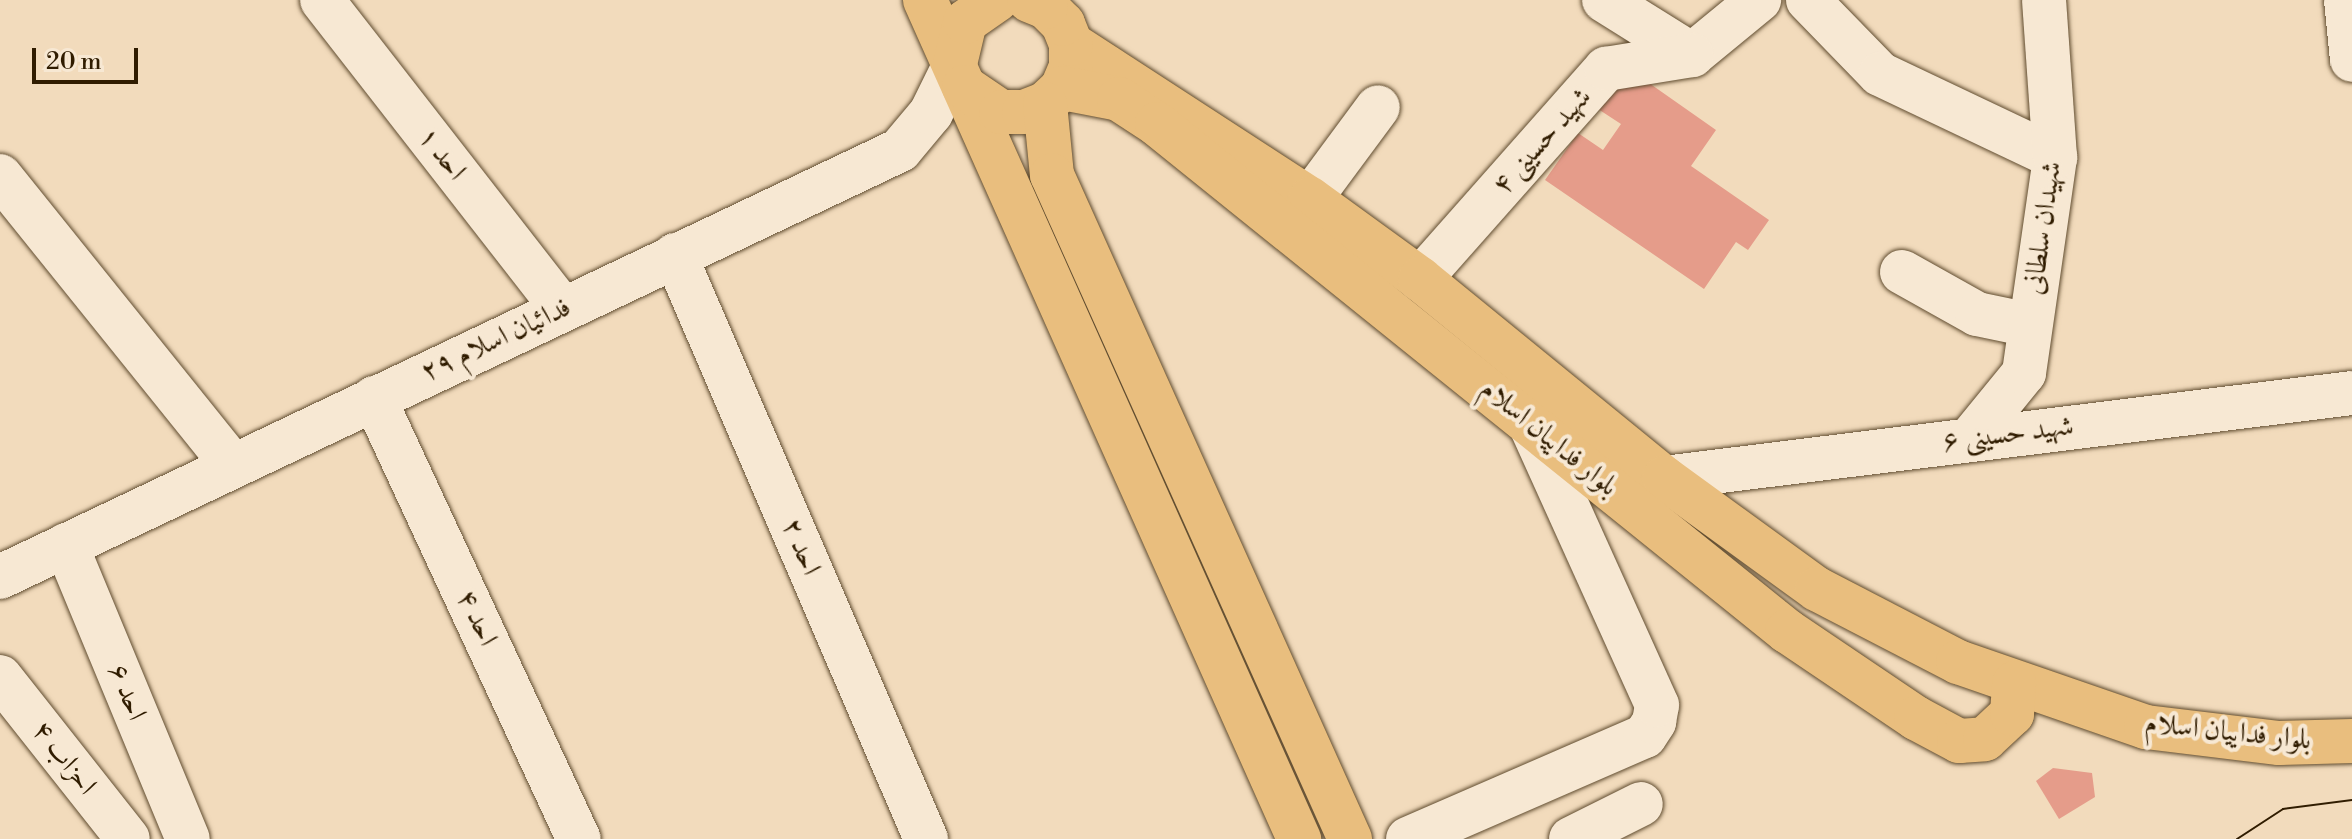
<!DOCTYPE html>
<meta charset="utf-8">
<style>
body{margin:0}
#map{position:relative;width:2352px;height:839px;overflow:hidden;background:#f2dbbc;font-family:"Libre Bodoni",Amiri,serif}
div>[style]{position:absolute}
[style*='--x']{left:calc(var(--x)*1px);top:calc(var(--y)*1px);width:calc(var(--w)*1px);rotate:calc(var(--a)*1deg)}
.building>*{inset:0;background:#e59c8a}
.roads{filter:drop-shadow(0 0 2px #604c2f) drop-shadow(0 0 2px #604c2f)}
.minor>*{height:44px;margin:-22px;padding:0 22px;transform-origin:22px;border-radius:22px;background:#f7e8d3}
.major>*{height:44px;margin:-22px;padding:0 22px;transform-origin:22px;border-radius:22px;background:#e9be7e}
.tram>*{height:2px;margin:-1px;padding:0 1px;transform-origin:1px;border-radius:1px;background:#301c00}
span{translate:-50% -50%;white-space:nowrap;text-align:center;line-height:1.15;-webkit-text-stroke:8px #f7e8d3;paint-order:stroke}
.street-label{font-size:28px;color:#301c00}
.scale{position:absolute;left:32px;top:48px;width:106px;height:36px;box-sizing:border-box;border:4px solid #301c00;border-top:0;padding-left:10px;font-size:24px;line-height:28px;white-space:nowrap;color:#301c00;-webkit-text-stroke:6px #f7e8d3;paint-order:stroke}
</style>
<div id="map">
<div class="building">
<div style="clip-path:polygon(1649px 83px,1716px 130px,1691px 166px,1769px 220px,1748px 250px,1736px 242px,1704px 289px,1545px 180px,1578px 133px,1603px 150px,1621px 124px,1598px 109px,1613px 87px)"></div>
<div style="clip-path:polygon(2053px 768px,2092px 773px,2095px 797px,2059px 819px,2036px 781px)"></div>
</div>
<div class="roads">
<div class="minor">
<div style="--x:322;--y:0;--w:390;--a:52.1"></div>
<div style="--x:1604;--y:0;--w:104;--a:32"></div>
<div style="--x:1808;--y:0;--w:103;--a:45.8"></div>
<div style="--x:1880;--y:74;--w:194;--a:25.4"></div>
<div style="--x:2346;--y:0;--w:60;--a:84.3"></div>
<div style="--x:1692;--y:55;--w:87;--a:-39.4"></div>
<div style="--x:0;--y:176;--w:372;--a:51.2"></div>
<div style="--x:1310;--y:199;--w:114;--a:-53.5"></div>
<div style="--x:675;--y:255;--w:636;--a:66.74"></div>
<div style="--x:1902;--y:272;--w:86;--a:29.2"></div>
<div style="--x:1977;--y:314;--w:54;--a:11.7"></div>
<div style="--x:1420;--y:279;--w:281;--a:-48.5"></div>
<div style="--x:1606;--y:69;--w:87;--a:-9.2"></div>
<div style="--x:374;--y:398;--w:486;--a:65.1"></div>
<div style="--x:1971;--y:438;--w:84;--a:-50.8"></div>
<div style="--x:2024;--y:373;--w:218;--a:-81.8"></div>
<div style="--x:2055;--y:157;--w:157;--a:-94"></div>
<div style="--x:1664;--y:478;--w:693;--a:-7.04"></div>
<div style="--x:66;--y:545;--w:318;--a:67.5"></div>
<div style="--x:0;--y:577;--w:996;--a:-25.38"></div>
<div style="--x:900;--y:150;--w:48;--a:-50"></div>
<div style="--x:931;--y:113;--w:55;--a:-63.9"></div>
<div style="--x:0;--y:677;--w:206;--a:51.7"></div>
<div style="--x:1408;--y:839;--w:258;--a:-23.5"></div>
<div style="--x:1645;--y:736;--w:17;--a:-57"></div>
<div style="--x:1654;--y:722;--w:17;--a:-80"></div>
<div style="--x:1657;--y:705;--w:312;--a:-114.3"></div>
<div style="--x:1571;--y:839;--w:78;--a:-26.6"></div>
</div>
<div class="major">
<div style="--x:925;--y:0;--w:919;--a:65.97"></div>
<div style="--x:1071;--y:44;--w:285;--a:33"></div>
<div style="--x:1310;--y:199;--w:136;--a:36"></div>
<div style="--x:1420;--y:279;--w:315;--a:39.2"></div>
<div style="--x:1664;--y:478;--w:189;--a:36"></div>
<div style="--x:1817;--y:589;--w:159;--a:27.4"></div>
<div style="--x:1958;--y:662;--w:199;--a:19.1"></div>
<div style="--x:2146;--y:727;--w:134;--a:6.9"></div>
<div style="--x:2279;--y:743;--w:73;--a:-1.6"></div>
<div style="--x:955;--y:64;--w:43;--a:-76.6"></div>
<div style="--x:965;--y:22;--w:39;--a:-35"></div>
<div style="--x:964;--y:87;--w:45;--a:34"></div>
<div style="--x:1001;--y:112;--w:23;--a:0"></div>
<div style="--x:1024;--y:112;--w:22;--a:-21"></div>
<div style="--x:1045;--y:104;--w:23;--a:-43"></div>
<div style="--x:1062;--y:88;--w:23;--a:-67"></div>
<div style="--x:1071;--y:67;--w:23;--a:-90"></div>
<div style="--x:1071;--y:44;--w:22;--a:-112"></div>
<div style="--x:1063;--y:24;--w:24;--a:-135"></div>
<div style="--x:1046;--y:7;--w:18;--a:-158"></div>
<div style="--x:1062;--y:88;--w:58;--a:10.9"></div>
<div style="--x:1119;--y:99;--w:45;--a:33.3"></div>
<div style="--x:1157;--y:124;--w:809;--a:38.83"></div>
<div style="--x:1787;--y:631;--w:156;--a:34"></div>
<div style="--x:1916;--y:718;--w:49;--a:28.1"></div>
<div style="--x:1959;--y:741;--w:26;--a:-4"></div>
<div style="--x:1985;--y:739;--w:37;--a:-43"></div>
<div style="--x:2012;--y:714;--w:31;--a:-86"></div>
<div style="--x:1045;--y:104;--w:71;--a:84.4"></div>
<div style="--x:1052;--y:175;--w:728;--a:65.83"></div>
</div>
</div>
<div class="tram">
<div style="--x:2237;--y:839;--w:55;--a:-33.1"></div>
<div style="--x:2283;--y:809;--w:70;--a:-7.4"></div>
</div>
<div class="street-label">
<span style="left:1542px;top:141px;rotate:-48deg">شهید حسینی ۴</span>
<span style="left:442px;top:154px;rotate:52deg">احد ۱</span>
<span style="left:2043px;top:228px;rotate:-82deg">شهیدان سلطانی</span>
<span style="left:496px;top:340px;rotate:-25deg">فدائیان اسلام ۲۹</span>
<span style="left:2008px;top:434px;rotate:-7deg">شهید حسینی ۶</span>
<span style="left:1549px;top:438px;rotate:39deg">بلوار فداییان اسلام</span>
<span style="left:801px;top:547px;rotate:67deg">احد ۲</span>
<span style="left:477px;top:618px;rotate:65deg">احد ۴</span>
<span style="left:127px;top:692px;rotate:68deg">احد ۶</span>
<span style="left:2228px;top:732px;rotate:6deg">بلوار فداییان اسلام</span>
<span style="left:64px;top:758px;rotate:52deg">احزاب ۴</span>
</div>
<div class="scale">20 m</div>
</div>
